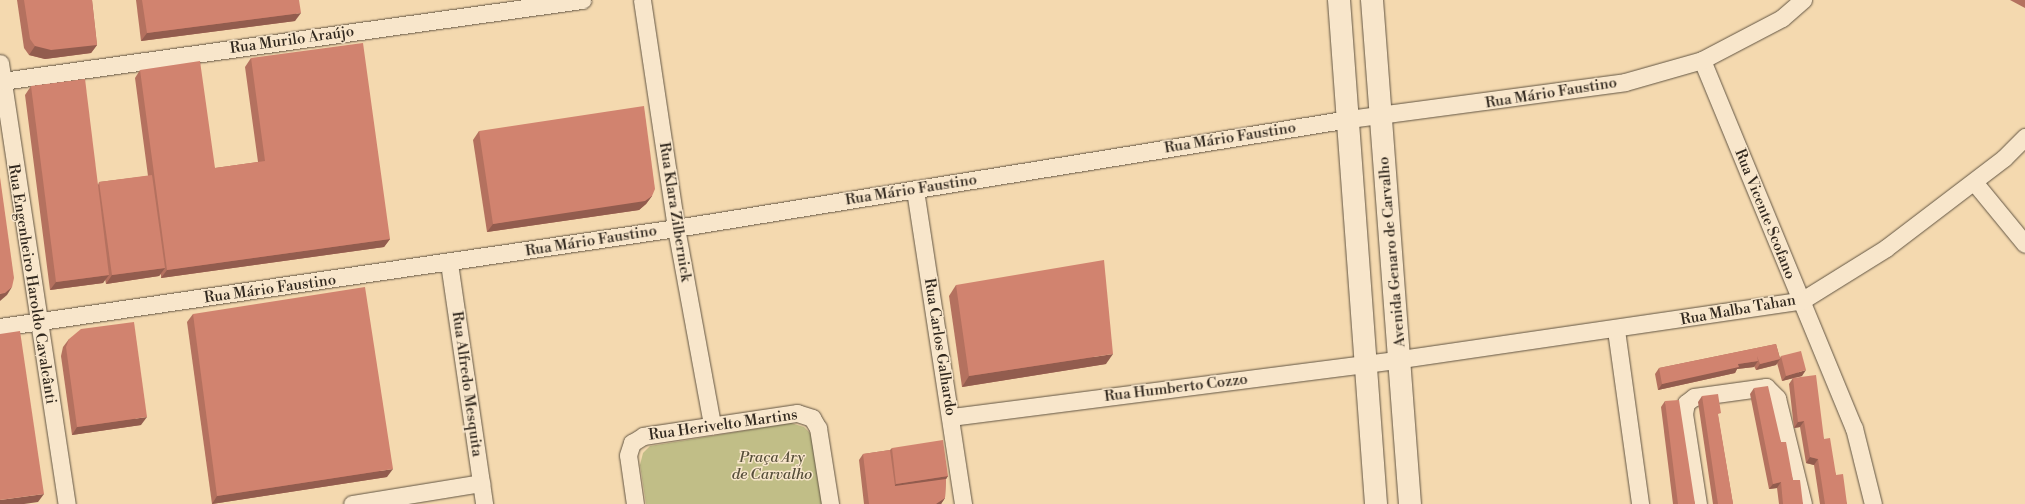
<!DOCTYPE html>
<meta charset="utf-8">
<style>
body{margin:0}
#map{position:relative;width:2025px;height:504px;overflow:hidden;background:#f4d9af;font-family:"Libre Bodoni",serif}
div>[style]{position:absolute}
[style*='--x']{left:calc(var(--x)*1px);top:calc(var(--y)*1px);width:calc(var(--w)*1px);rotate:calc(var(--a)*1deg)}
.green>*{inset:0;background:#c1be87}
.roads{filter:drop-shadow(0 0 1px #625543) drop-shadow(0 0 1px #625543)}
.minor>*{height:17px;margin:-8.5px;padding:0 8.5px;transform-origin:8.5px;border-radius:8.5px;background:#f8e6cb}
.tertiary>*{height:22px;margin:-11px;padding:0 11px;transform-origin:11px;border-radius:11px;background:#f8e6cb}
.wall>*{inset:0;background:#b4715f}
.shaded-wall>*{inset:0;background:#925c4e}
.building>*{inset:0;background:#d1836f}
span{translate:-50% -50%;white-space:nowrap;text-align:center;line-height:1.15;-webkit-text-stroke:3px #f8e6cb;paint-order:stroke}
.street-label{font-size:15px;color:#32291f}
.park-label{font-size:15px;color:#564e39;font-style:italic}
</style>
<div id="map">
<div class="green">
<div style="clip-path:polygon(791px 423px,804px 427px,811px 434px,822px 504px,646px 504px,640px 465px,643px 453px,650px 446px)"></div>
</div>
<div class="roads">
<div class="minor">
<div style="--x:642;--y:0;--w:231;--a:81.5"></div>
<div style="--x:676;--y:228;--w:199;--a:79.6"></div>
<div style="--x:1702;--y:60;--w:398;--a:67.6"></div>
<div style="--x:1854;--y:428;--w:78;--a:76"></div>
<div style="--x:0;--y:63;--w:446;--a:81.4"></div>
<div style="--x:2;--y:81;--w:586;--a:-7.95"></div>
<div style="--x:1974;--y:182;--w:80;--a:50.6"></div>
<div style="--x:915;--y:190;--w:318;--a:81.3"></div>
<div style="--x:449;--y:263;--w:244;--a:81.7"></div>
<div style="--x:0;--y:327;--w:683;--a:-8.33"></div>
<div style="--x:676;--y:228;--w:682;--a:-9.2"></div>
<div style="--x:1349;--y:119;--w:278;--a:-7.6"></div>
<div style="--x:1625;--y:82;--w:80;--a:-15.9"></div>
<div style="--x:1702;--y:60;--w:90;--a:-27.7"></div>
<div style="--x:1782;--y:18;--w:28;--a:-41"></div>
<div style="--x:1616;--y:330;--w:176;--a:82.1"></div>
<div style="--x:951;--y:417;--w:454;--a:-7.3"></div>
<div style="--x:1401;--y:359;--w:404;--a:-8.3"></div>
<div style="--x:1801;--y:301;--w:100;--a:-31.9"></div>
<div style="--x:1886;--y:248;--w:148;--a:-37.3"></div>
<div style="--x:2004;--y:158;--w:30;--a:-45"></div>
<div style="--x:352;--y:504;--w:131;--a:-9.2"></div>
<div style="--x:635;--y:504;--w:49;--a:-98.1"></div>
<div style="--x:628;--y:455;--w:13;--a:-72"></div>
<div style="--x:632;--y:443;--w:13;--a:-32"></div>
<div style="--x:643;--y:436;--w:156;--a:-8.5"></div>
<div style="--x:797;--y:413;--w:16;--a:18"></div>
<div style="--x:812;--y:418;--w:12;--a:59"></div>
<div style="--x:818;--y:428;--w:77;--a:81"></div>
<div style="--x:1698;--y:504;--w:91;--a:-98.8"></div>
<div style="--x:1684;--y:414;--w:11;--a:-80"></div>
<div style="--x:1686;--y:403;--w:10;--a:-37"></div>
<div style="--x:1694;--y:397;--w:73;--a:-7.9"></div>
<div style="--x:1766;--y:387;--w:16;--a:45"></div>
<div style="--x:1777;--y:398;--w:109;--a:76.2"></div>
</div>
<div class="tertiary">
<div style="--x:1339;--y:0;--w:505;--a:85.8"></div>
<div style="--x:1372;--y:0;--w:505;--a:85.69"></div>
</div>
</div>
<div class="wall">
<div style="clip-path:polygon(17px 0,92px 0,97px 45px,91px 53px,45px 59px,29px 55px,24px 48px)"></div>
<div style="clip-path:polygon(136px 0,299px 0,295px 21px,141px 41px)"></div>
<div style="clip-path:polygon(2010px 0,2025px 0,2025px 8px)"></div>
<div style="clip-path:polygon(251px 58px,390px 239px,384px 247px,161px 278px,161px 274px,159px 276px,106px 284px,105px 279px,103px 283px,50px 290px,25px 95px,31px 86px,98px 185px,99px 182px,148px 176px,135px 78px,140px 70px,215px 168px,258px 162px,245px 67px)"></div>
<div style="clip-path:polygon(479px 131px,652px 196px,646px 204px,639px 210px,487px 232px,473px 140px)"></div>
<div style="clip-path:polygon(956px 285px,1106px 364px,962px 387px,949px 296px)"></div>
<div style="clip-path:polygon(193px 314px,387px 477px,212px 504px,187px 322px)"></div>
<div style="clip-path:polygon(69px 339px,141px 425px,72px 435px,61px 356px,63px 347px)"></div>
<div style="clip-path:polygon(1776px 344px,1780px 358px,1781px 356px,1802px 376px,1794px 378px,1824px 439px,1836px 475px,1847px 504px,1820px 504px,1814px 465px,1806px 463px,1800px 427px,1794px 428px,1789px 384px,1793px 378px,1782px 381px,1777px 363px,1776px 365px,1756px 370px,1754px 366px,1754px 367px,1737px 369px,1735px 373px,1658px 390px,1655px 374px,1659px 368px)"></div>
<div style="clip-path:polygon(1754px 388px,1781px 442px,1793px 480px,1803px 504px,1779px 504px,1777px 488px,1769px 489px,1750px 394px)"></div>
<div style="clip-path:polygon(1702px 396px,1718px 416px,1733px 504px,1713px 504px,1698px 402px)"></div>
<div style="clip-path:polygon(1665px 401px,1695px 504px,1673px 504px,1661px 407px)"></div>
<div style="clip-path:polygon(892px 448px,948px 476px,946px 479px,945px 498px,941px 504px,864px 504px,859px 460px,863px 454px,890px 450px)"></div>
</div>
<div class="shaded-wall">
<div style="clip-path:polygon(301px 13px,295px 21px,141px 41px,147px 33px)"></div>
<div style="clip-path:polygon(97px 45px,91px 53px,45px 59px,29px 55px,35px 46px)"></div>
<div style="clip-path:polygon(652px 196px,646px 204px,639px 210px,487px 232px,493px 224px)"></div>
<div style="clip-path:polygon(390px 239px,384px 247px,161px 278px,167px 270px)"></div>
<div style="clip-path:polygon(165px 268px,159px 276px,106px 284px,112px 275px)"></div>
<div style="clip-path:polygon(109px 275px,103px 283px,50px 290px,56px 282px)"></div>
<div style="clip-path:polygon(12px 287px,7px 295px,0 301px,0 294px)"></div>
<div style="clip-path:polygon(1113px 354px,1106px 364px,962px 387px,969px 376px)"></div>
<div style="clip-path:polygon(1780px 359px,1776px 365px,1756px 370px,1760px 364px)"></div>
<div style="clip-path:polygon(1758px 361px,1754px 367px,1737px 369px,1735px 373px,1658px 390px,1662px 384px,1738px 364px)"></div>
<div style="clip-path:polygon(1806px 370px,1802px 376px,1782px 381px,1786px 376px)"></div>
<div style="clip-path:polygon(147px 417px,141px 425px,72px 435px,77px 427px)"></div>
<div style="clip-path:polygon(1804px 421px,1800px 427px,1794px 428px,1798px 422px)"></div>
<div style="clip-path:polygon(1810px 457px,1818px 459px,1814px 465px,1806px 463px)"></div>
<div style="clip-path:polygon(393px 469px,387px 477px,212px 504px,217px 496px)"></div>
<div style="clip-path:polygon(948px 476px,942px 485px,890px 492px,896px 484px)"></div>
<div style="clip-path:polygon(1781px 482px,1777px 488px,1769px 489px,1773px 484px)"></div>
<div style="clip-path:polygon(44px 494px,38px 502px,24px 504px,0 504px,0 500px)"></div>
<div style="clip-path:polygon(945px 498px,941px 504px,934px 504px)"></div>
</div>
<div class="building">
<div style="clip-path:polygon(24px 0,92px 0,97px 45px,51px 50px,35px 46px,30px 39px)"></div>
<div style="clip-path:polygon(142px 0,299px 0,301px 13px,147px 33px)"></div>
<div style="clip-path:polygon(363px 43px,390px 239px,167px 270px,140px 70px,200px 61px,215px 168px,265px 161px,251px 58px)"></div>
<div style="clip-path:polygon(85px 79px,109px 275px,56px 282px,31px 86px)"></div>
<div style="clip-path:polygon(644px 106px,655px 189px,652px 196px,645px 201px,493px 224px,479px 131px)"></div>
<div style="clip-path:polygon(152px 175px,165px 268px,112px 275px,99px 182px)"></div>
<div style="clip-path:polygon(0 177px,14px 278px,12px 287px,5px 293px,0 294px)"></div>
<div style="clip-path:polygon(1104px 260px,1113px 354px,969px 376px,956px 285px)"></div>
<div style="clip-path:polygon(365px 287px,393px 469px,217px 496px,193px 314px)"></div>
<div style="clip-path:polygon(134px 322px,147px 417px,77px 427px,66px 347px,69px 339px,81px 329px)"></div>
<div style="clip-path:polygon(20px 331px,44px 494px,0 500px,0 334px)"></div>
<div style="clip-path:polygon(1776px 344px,1780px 359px,1760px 364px,1757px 356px,1758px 361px,1738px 364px,1739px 367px,1662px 384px,1659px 368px)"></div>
<div style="clip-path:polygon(1801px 351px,1806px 370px,1786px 376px,1781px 356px)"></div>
<div style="clip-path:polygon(1816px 375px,1824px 439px,1830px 438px,1836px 475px,1843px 474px,1847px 504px,1825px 504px,1818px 459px,1810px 457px,1804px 421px,1798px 422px,1793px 378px)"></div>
<div style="clip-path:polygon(1768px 386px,1781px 442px,1786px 442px,1793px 480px,1800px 480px,1803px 504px,1783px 504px,1781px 482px,1773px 484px,1754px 388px)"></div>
<div style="clip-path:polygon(1718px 394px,1721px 413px,1718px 414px,1733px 504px,1718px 504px,1702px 396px)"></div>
<div style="clip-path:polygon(1679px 400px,1695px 504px,1678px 504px,1665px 401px)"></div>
<div style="clip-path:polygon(943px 440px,948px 476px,896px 484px,892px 448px)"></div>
<div style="clip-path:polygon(890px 450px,895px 486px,946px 479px,945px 498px,936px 504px,869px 504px,863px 454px)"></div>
</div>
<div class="street-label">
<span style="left:292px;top:40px;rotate:-8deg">Rua Murilo Araújo</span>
<span style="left:1551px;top:93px;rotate:-9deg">Rua Mário Faustino</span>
<span style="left:1230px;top:138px;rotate:-9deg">Rua Mário Faustino</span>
<span style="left:911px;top:190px;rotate:-9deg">Rua Mário Faustino</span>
<span style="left:675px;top:212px;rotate:81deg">Rua Klara Zilbernick</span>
<span style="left:1765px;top:214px;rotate:68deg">Rua Vicente Scofano</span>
<span style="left:591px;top:241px;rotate:-9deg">Rua Mário Faustino</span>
<span style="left:1392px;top:252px;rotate:-95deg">Avenida Genaro de Carvalho</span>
<span style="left:32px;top:284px;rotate:81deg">Rua Engenheiro Haroldo Cavalcânti</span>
<span style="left:270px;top:289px;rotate:-8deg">Rua Mário Faustino</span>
<span style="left:1738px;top:310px;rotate:-10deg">Rua Malba Tahan</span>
<span style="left:940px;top:347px;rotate:81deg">Rua Carlos Galhardo</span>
<span style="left:467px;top:384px;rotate:82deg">Rua Alfredo Mesquita</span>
<span style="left:1176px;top:388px;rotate:-7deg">Rua Humberto Cozzo</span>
<span style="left:723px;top:425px;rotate:-8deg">Rua Herivelto Martins</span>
</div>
<div class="park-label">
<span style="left:772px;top:466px">Praça Ary<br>de Carvalho</span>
</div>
</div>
